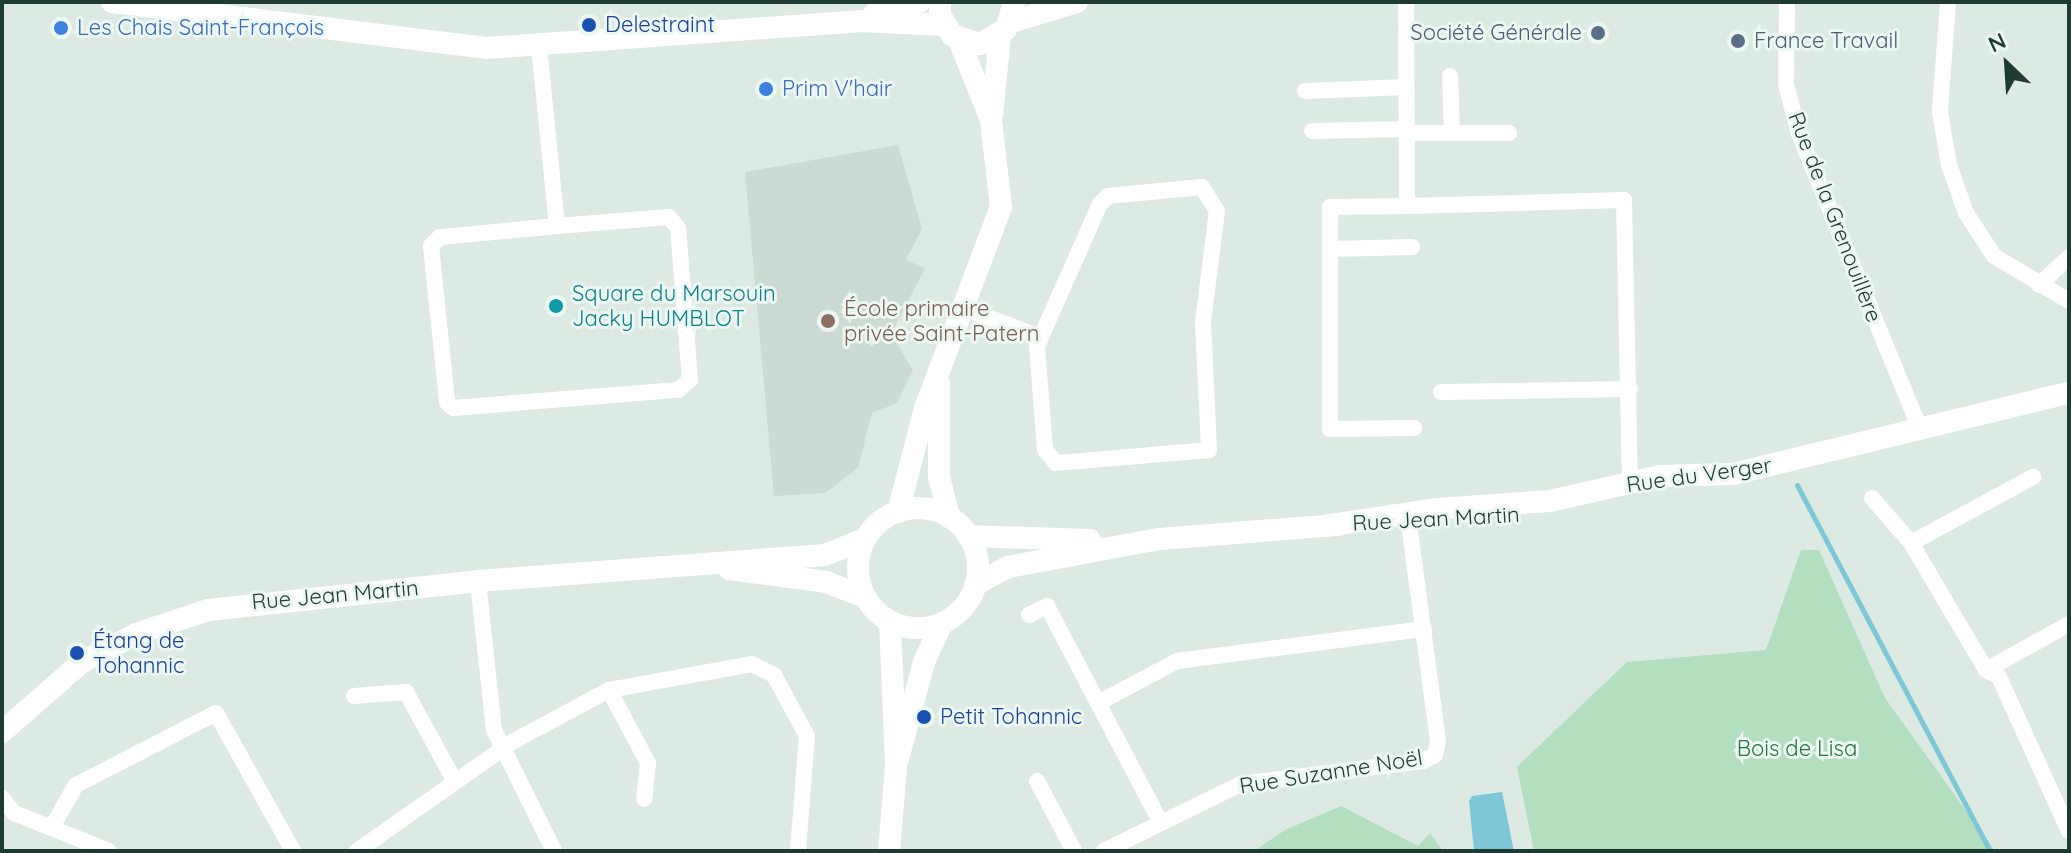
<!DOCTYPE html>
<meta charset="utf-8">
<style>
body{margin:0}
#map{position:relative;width:2071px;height:853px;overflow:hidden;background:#ddeae4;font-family:Quicksand,sans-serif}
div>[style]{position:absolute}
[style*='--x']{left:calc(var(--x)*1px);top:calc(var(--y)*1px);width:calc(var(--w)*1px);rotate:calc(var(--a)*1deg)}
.built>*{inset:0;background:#cbdad3}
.green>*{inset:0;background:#b3debf}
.water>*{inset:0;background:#7ec7d6}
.stream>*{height:5px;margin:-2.5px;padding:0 2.5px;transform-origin:2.5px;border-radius:2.5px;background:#7ec7d6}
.street>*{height:16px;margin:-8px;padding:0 8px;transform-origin:8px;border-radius:8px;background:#fff}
.secondary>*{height:22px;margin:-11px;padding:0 11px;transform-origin:11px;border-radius:11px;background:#fff}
.secondary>.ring{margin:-11px;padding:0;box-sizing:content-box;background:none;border:22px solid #fff;border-radius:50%}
.dots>*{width:22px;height:22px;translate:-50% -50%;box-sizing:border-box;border:4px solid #edf7f2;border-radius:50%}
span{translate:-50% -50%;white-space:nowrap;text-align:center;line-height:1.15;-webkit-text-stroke:6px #edf7f2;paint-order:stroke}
.transit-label{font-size:22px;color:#164399}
.left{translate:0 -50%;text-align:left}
.shop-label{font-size:22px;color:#366cbe}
.service-label{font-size:22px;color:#4e5e75}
.right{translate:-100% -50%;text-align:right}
.street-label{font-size:22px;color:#1d3b33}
.culture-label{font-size:22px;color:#0d838f}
.education-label{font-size:22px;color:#785e54}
.park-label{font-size:22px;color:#247545}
.frame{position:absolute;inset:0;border:4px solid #1d3b33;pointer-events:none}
.north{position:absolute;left:1967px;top:24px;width:80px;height:80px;-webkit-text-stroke:6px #edf7f2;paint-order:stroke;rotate:335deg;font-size:22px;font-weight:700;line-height:32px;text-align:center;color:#1d3b33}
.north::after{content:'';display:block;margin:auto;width:28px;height:36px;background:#1d3b33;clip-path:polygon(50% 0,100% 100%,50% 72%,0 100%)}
</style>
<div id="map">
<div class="built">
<div style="clip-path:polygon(898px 145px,922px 229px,906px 260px,925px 268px,891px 334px,913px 370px,897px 403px,872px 413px,858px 468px,825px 493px,774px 496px,745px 172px)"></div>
</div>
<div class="green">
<div style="clip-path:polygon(1801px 550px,1819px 550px,1885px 698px,1995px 851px,1534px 851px,1517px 767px,1627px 662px,1766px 650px)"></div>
<div style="clip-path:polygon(1341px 806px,1418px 846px,1430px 833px,1443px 851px,1254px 851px,1285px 830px)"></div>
</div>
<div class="water">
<div style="clip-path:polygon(1502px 792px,1514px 851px,1474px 851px,1469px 801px,1472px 796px)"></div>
</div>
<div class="stream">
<div style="--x:1797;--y:485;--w:414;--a:62.2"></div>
</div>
<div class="street">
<div style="--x:1406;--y:2;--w:204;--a:89.7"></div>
<div style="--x:1407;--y:206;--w:217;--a:-1.6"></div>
<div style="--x:1624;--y:200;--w:282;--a:88.8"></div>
<div style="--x:1787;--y:2;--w:82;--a:90.7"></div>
<div style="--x:1786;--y:84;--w:52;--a:75.4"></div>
<div style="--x:1799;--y:134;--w:316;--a:67.7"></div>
<div style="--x:1948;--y:2;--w:110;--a:94.2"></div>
<div style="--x:1940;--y:112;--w:54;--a:80.4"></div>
<div style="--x:1949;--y:165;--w:51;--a:70.5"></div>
<div style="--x:1966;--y:213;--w:51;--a:56.9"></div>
<div style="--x:1994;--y:256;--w:87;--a:31"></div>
<div style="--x:539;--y:46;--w:181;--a:84.3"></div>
<div style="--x:557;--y:226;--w:118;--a:174.6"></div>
<div style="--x:440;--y:237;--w:13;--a:135"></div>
<div style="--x:431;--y:246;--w:157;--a:84.1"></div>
<div style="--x:447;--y:402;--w:8;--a:45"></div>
<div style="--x:453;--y:408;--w:226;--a:-4.6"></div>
<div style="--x:678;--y:390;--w:16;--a:-40"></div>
<div style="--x:690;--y:380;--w:152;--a:-94.5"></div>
<div style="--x:678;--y:228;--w:14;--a:-129"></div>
<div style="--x:669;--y:217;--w:112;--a:175.4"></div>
<div style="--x:1450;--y:76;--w:57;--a:88"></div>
<div style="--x:1305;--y:91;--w:102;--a:-2.2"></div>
<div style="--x:1312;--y:131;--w:94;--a:-1.2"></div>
<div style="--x:1407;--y:133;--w:102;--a:0"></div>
<div style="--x:1202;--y:187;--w:28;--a:58"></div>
<div style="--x:1217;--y:211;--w:112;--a:97.2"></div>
<div style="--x:1203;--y:322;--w:128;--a:87.3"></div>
<div style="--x:1209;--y:450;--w:154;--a:175.1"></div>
<div style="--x:1056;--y:463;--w:17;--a:-130"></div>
<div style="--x:1045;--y:450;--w:104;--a:-94.4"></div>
<div style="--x:1037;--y:346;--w:155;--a:-66.1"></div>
<div style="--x:1100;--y:204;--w:11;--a:-45"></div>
<div style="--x:1108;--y:196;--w:94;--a:-5.5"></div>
<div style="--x:1407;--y:206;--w:77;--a:179.3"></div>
<div style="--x:1330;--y:207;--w:222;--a:90"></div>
<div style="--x:1330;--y:429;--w:84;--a:-0.7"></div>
<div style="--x:1330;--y:249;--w:82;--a:-1.4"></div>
<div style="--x:2039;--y:285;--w:41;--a:-43"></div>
<div style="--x:964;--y:308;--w:81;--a:20.9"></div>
<div style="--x:1441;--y:392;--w:189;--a:-0.9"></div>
<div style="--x:1872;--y:498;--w:60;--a:49.1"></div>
<div style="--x:1911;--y:543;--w:147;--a:59.4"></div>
<div style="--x:1986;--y:670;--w:15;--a:28"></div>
<div style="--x:1999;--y:677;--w:169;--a:65.6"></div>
<div style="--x:1911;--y:543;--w:139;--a:-28.4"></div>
<div style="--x:478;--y:581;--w:150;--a:83.9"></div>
<div style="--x:494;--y:730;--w:135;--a:63.6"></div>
<div style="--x:1029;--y:615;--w:20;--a:-27"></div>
<div style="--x:1047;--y:606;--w:245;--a:62.3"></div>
<div style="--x:1986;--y:670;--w:95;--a:-29"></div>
<div style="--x:609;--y:690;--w:83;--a:61.9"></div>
<div style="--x:648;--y:763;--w:36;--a:96"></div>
<div style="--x:354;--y:696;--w:52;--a:-4.4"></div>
<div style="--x:406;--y:692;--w:100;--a:61.4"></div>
<div style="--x:1098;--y:703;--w:89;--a:-28"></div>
<div style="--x:1177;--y:661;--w:249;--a:-7.4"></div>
<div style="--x:1037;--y:781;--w:79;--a:62.1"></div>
<div style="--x:2;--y:798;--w:19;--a:51"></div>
<div style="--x:14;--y:813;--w:102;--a:21.8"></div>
<div style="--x:52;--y:827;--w:48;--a:-60.3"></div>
<div style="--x:76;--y:785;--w:157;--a:-27.2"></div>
<div style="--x:216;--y:713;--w:158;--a:60.8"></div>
<div style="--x:357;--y:851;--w:189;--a:-35.1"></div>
<div style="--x:512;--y:742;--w:110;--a:-28.2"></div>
<div style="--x:609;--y:690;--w:145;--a:-10.3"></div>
<div style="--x:752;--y:664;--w:25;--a:27"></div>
<div style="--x:774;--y:675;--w:69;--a:61.6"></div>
<div style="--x:807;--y:736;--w:115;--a:94.5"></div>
<div style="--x:1104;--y:851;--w:153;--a:-26.1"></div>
<div style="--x:1241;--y:784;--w:183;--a:-7.2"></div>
<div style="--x:1423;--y:761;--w:13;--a:-27"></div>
<div style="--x:1435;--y:755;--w:14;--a:-78"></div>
<div style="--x:1438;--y:741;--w:220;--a:-97.6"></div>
</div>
<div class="secondary">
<div style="--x:112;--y:2;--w:377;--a:7"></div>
<div style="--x:486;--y:48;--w:375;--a:-4.1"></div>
<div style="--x:860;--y:21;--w:84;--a:2.7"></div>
<div style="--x:940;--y:2;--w:13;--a:90"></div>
<div style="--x:940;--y:15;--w:23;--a:59"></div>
<div style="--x:952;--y:35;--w:29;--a:18"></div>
<div style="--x:980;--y:44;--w:30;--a:-30"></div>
<div style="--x:1006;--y:29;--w:28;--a:-73"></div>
<div style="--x:874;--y:14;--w:47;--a:-14.9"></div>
<div style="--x:1011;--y:22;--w:69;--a:-16.9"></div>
<div style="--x:992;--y:115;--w:79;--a:-84.2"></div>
<div style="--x:939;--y:384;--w:93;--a:90"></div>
<div style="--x:939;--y:477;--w:41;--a:76"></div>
<div class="ring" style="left:858px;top:508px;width:98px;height:98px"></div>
<div style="--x:898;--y:512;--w:107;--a:-75.4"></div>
<div style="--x:925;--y:408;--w:215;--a:-69.3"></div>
<div style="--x:1001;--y:207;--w:88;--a:-96.6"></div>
<div style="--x:991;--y:120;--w:86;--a:-111.8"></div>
<div style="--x:1324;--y:526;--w:115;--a:-8.5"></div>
<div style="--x:1438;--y:509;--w:112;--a:-4.1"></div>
<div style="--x:1550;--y:501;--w:113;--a:-12.8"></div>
<div style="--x:1660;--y:476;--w:73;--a:-1.6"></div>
<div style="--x:1733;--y:474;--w:346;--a:-13.6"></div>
<div style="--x:968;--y:536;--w:122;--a:1.9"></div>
<div style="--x:729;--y:569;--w:98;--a:7.6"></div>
<div style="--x:826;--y:582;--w:42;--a:21"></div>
<div style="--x:975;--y:585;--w:38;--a:-29"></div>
<div style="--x:1008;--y:567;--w:154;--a:-10.5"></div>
<div style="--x:1159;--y:539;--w:180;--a:-4.5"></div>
<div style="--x:2;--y:732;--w:106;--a:-41.2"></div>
<div style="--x:82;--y:662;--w:61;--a:-27.4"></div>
<div style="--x:136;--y:634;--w:76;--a:-18.4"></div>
<div style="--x:208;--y:610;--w:272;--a:-6.1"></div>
<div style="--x:478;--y:581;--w:348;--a:-4.3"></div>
<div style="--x:825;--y:555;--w:43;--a:-21.8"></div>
<div style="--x:898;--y:759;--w:100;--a:-75"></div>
<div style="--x:924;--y:662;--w:43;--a:-65.2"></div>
<div style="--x:889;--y:851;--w:86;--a:-85.3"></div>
<div style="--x:896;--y:765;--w:143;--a:-92.4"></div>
</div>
<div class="dots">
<div style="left:589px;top:25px;background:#1a4fb4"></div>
<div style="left:61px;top:28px;background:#3f7fe0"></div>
<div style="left:1598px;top:33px;background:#5c6f8a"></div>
<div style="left:1738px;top:41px;background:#5c6f8a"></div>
<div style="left:766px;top:89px;background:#3f7fe0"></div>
<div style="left:556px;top:306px;background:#0f9aa8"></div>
<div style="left:828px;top:321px;background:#8d6e63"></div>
<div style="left:77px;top:653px;background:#1a4fb4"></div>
<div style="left:924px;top:717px;background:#1a4fb4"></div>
</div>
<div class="transit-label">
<span class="left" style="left:605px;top:25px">Delestraint</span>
<span class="left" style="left:93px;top:653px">Étang de<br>Tohannic</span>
<span class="left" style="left:940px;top:717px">Petit Tohannic</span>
</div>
<div class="shop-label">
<span class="left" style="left:77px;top:28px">Les Chais Saint-François</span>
<span class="left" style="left:782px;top:89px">Prim V'hair</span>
</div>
<div class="service-label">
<span class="right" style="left:1582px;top:33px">Société Générale</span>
<span class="left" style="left:1754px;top:41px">France Travail</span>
</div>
<div class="street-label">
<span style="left:1835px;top:217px;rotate:69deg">Rue de la Grenouillère</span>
<span style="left:1699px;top:475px;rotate:-8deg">Rue du Verger</span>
<span style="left:1436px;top:519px;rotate:-3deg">Rue Jean Martin</span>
<span style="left:335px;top:595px;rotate:-5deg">Rue Jean Martin</span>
<span style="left:1331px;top:772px;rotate:-9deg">Rue Suzanne Noël</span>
</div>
<div class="culture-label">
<span class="left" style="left:572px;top:306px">Square du Marsouin<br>Jacky HUMBLOT</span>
</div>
<div class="education-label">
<span class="left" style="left:844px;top:321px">École primaire<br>privée Saint-Patern</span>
</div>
<div class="park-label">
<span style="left:1797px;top:749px">Bois de Lisa</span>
</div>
<div class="frame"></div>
<div class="north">N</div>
</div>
